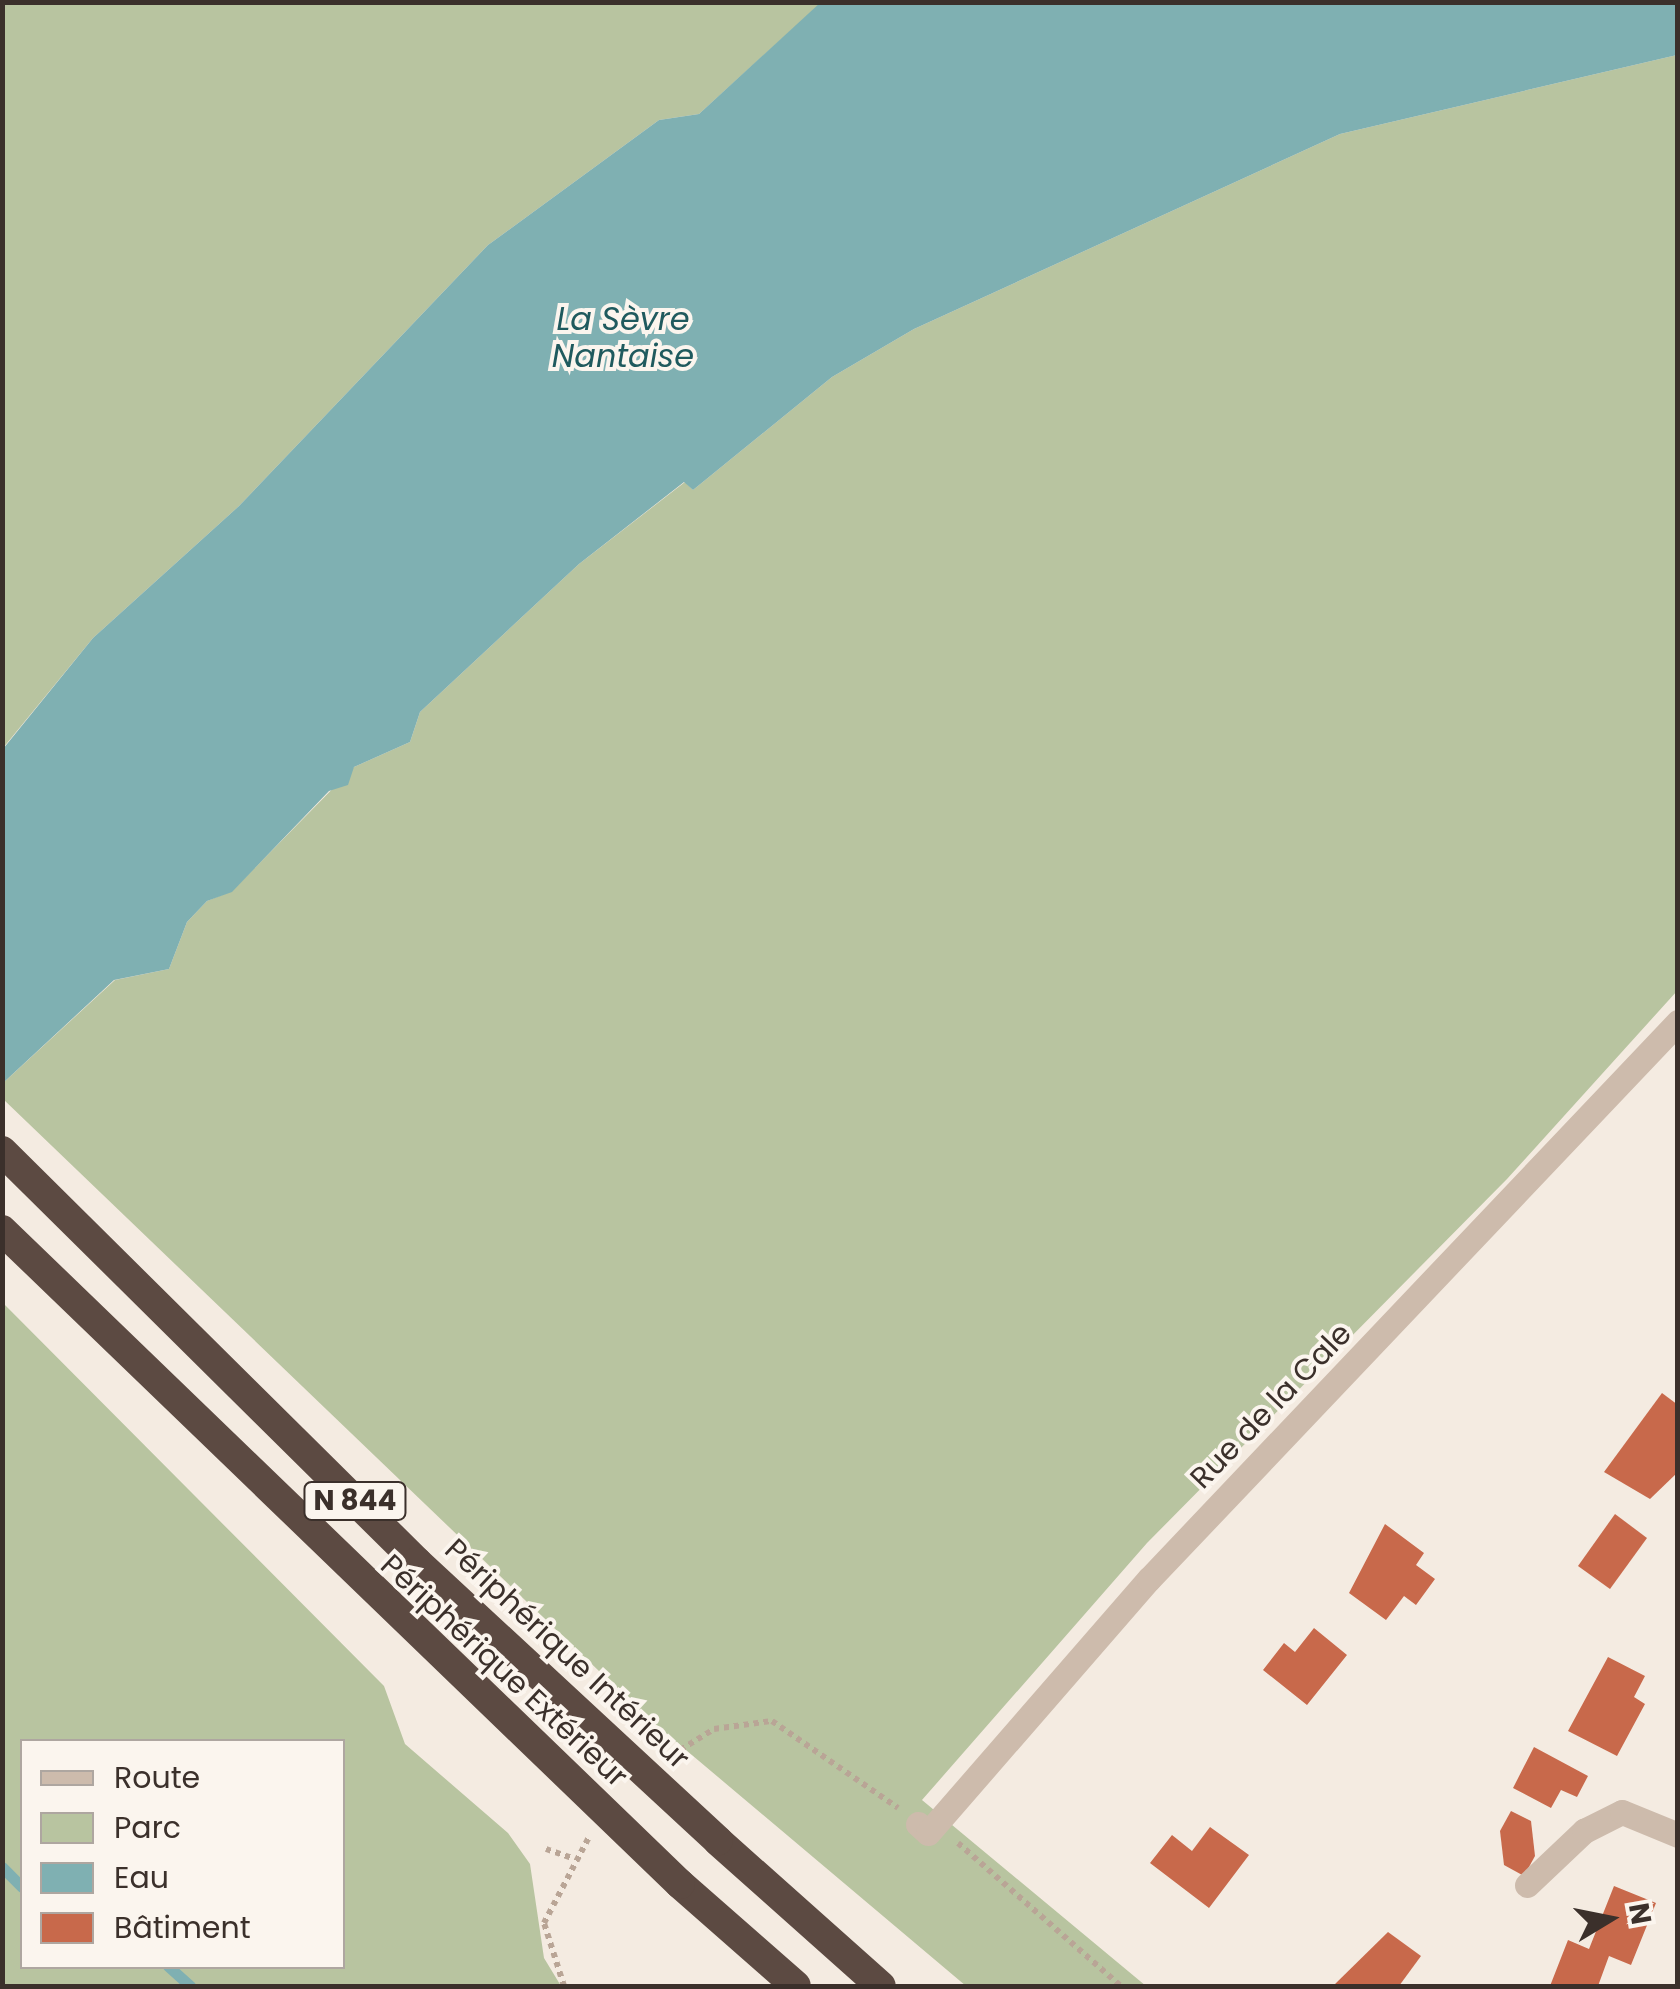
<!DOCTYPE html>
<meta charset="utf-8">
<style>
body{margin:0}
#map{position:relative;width:1680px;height:1989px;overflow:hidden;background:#f4ebe1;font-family:Poppins,sans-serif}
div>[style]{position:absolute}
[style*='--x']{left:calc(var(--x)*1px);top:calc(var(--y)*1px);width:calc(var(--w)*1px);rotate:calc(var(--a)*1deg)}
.green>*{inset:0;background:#b8c4a0}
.water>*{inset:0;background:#7fb0b2}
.stream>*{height:11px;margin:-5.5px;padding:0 5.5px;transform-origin:5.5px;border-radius:5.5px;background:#7fb0b2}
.building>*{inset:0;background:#c8694b}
.path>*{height:6px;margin-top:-3px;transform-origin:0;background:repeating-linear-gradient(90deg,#b9a596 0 5px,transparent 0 10px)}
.street>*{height:25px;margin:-12.5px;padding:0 12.5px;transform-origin:12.5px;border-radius:12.5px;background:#cdbbac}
.highway>*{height:30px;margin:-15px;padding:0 15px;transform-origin:15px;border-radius:15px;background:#5c4a42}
.highway-bridge>*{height:30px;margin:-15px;padding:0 15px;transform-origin:15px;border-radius:15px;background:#5c4a42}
span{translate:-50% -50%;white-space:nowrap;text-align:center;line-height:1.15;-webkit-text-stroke:8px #fbf5ee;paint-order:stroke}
.shield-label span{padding:2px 8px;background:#fbf5ee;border:2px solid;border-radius:8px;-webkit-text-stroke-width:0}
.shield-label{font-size:28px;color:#3b302b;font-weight:700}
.street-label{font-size:30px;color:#3b302b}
.water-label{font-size:32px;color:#1f5a5e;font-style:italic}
.frame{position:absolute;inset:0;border:5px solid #3b302b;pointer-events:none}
.legend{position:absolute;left:20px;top:1739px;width:325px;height:230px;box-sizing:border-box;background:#fbf5ee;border:2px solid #aea6a0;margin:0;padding:12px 18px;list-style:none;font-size:30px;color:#3b302b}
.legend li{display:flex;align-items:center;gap:20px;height:50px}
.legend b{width:50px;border:2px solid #aea6a0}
.north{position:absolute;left:1560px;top:1869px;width:100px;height:100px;-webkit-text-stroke:8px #fbf5ee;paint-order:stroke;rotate:80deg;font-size:28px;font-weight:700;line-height:40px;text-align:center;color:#3b302b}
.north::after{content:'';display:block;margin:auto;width:35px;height:45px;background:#3b302b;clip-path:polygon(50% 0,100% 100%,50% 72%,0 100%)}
</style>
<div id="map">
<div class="green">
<div style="clip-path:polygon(3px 3px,821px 3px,699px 114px,659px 120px,488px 245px,239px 506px,93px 638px,3px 748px)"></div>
<div style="clip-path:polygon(1677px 55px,1677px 991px,1507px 1179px,1147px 1543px,922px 1800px,1146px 1986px,966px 1986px,648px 1718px,3px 1099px,3px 1083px,115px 980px,169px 969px,187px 922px,207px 901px,232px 891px,354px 767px,410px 742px,420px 712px,579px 564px,685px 482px,693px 490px,832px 377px,914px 329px,1340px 134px)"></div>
<div style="clip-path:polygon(evenodd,2px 1302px,384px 1686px,405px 1744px,508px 1833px,530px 1864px,544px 1958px,561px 1986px,3px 1986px,2px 1302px,22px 1742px,342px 1742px,342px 1966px,22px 1966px,22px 1742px)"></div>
</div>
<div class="water">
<div style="clip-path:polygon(821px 2px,1677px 3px,1677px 55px,1340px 134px,914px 329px,832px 377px,693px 490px,684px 482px,579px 564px,420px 712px,410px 742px,354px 767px,348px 785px,329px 791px,232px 892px,207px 901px,187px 922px,169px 969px,114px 980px,3px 1083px,3px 749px,93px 638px,239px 506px,488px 245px,659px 120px,699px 114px)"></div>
</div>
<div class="stream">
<div style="--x:2;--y:1867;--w:28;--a:45"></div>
<div style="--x:168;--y:1966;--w:30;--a:42"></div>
</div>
<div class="building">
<div style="clip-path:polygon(1662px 1393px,1678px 1405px,1678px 1472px,1650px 1499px,1604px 1472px)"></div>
<div style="clip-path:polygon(1615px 1514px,1647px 1538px,1610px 1589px,1578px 1566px)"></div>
<div style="clip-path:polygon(1385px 1524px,1424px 1553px,1416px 1565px,1435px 1579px,1416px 1605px,1404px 1596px,1386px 1620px,1349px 1593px)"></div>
<div style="clip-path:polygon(1314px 1628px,1347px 1655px,1307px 1705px,1263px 1670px,1284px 1643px,1295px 1652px)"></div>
<div style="clip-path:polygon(1608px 1657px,1645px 1676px,1634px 1697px,1645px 1704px,1617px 1756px,1568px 1731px)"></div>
<div style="clip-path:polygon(1534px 1747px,1588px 1776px,1577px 1797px,1561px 1790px,1551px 1808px,1513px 1788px)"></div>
<div style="clip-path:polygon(1511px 1811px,1531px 1821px,1535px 1856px,1524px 1876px,1504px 1865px,1500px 1831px)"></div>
<div style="clip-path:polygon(1210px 1827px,1249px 1855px,1209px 1908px,1150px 1863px,1172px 1835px,1192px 1851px)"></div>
<div style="clip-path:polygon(1614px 1886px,1656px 1903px,1631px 1965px,1609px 1956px,1598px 1986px,1550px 1986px,1568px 1940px,1589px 1949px)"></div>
<div style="clip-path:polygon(1388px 1932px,1421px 1956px,1399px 1986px,1333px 1986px)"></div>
</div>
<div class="path">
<div style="--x:672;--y:1755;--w:49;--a:-31.8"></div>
<div style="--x:714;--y:1729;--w:59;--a:-7.9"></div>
<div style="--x:772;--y:1721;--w:153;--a:34.6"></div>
<div style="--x:958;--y:1843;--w:217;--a:41.3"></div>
<div style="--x:546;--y:1849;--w:28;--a:19"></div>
<div style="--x:564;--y:1986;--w:66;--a:-107.6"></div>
<div style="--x:544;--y:1923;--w:97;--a:-62.4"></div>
</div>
<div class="street">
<div style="--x:918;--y:1824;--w:13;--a:42"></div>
<div style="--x:928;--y:1833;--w:337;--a:-49"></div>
<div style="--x:1149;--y:1579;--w:768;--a:-46.48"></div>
<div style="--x:1527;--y:1885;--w:79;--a:-43.5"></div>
<div style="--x:1584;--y:1831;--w:42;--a:-26.6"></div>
<div style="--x:1622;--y:1812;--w:61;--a:22.3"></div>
</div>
<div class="highway">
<div style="--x:718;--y:1841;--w:218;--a:41.7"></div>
<div style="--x:680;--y:1884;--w:154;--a:41.3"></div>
</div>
<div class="highway-bridge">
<div style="--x:2;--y:1151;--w:584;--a:44.72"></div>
<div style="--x:417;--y:1562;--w:410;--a:42.8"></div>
<div style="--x:2;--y:1230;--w:942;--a:43.97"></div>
</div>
<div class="shield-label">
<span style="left:355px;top:1501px">N 844</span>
</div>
<div class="street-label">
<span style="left:1271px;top:1406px;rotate:-46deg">Rue de la Cale</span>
<span style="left:567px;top:1654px;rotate:43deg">Périphérique Intérieur</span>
<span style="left:504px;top:1671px;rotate:43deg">Périphérique Extérieur</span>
</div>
<div class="water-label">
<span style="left:623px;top:338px">La Sèvre<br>Nantaise</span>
</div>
<div class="frame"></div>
<ul class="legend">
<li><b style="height:12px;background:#cdbbac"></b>Route</li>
<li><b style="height:28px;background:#b8c4a0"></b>Parc</li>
<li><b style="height:28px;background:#7fb0b2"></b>Eau</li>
<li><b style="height:28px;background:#c8694b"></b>Bâtiment</li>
</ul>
<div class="north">N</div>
</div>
